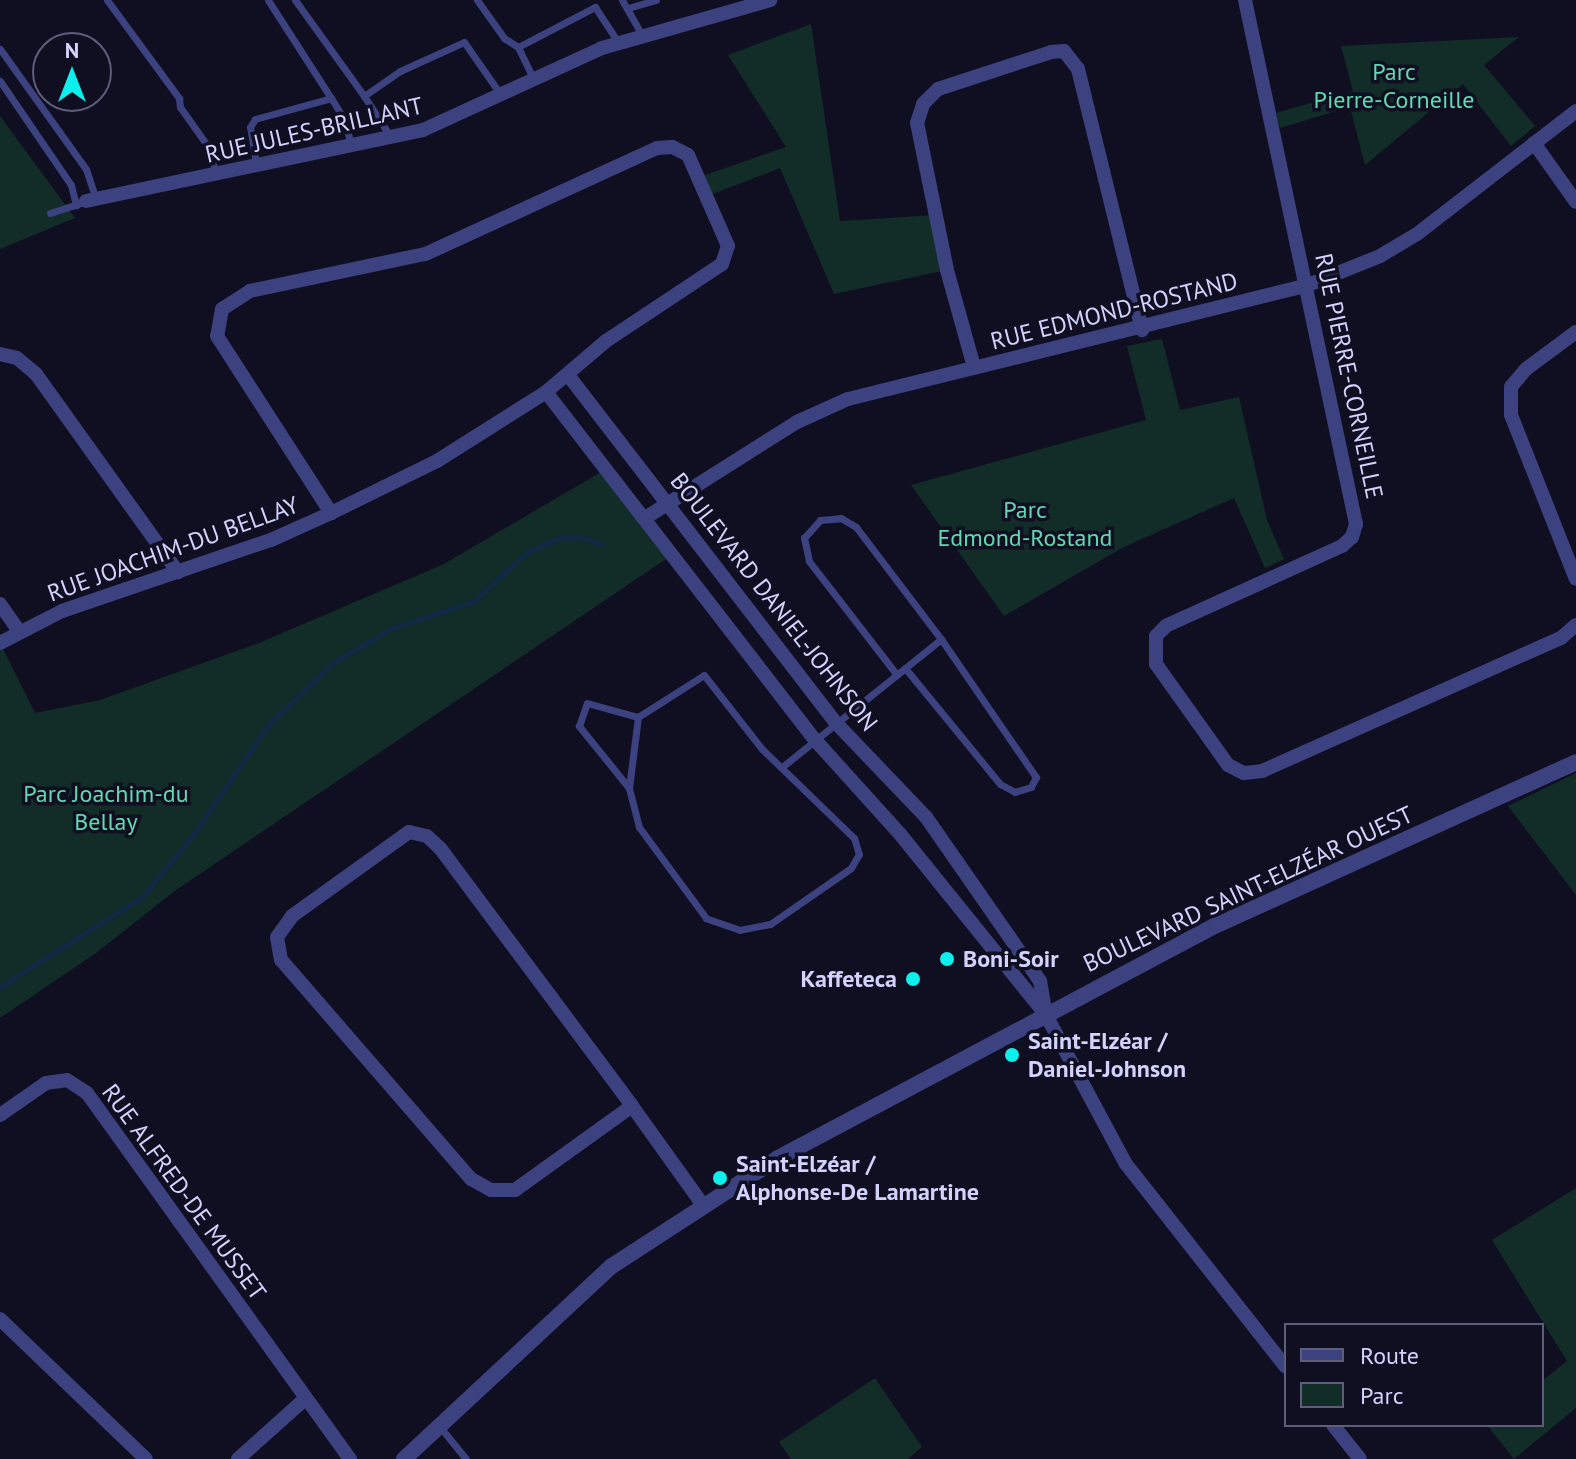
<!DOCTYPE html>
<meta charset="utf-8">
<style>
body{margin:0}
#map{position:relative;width:1576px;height:1459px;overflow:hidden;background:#100f22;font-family:"PT Sans",sans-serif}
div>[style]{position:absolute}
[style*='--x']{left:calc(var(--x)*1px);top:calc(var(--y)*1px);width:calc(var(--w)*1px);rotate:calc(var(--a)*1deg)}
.green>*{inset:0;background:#122c28}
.stream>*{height:5px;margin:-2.5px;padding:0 2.5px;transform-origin:2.5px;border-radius:2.5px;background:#102a45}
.service>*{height:7px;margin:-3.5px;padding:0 3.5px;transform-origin:3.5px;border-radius:3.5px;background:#3c417f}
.minor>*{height:14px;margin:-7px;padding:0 7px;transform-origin:7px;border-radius:7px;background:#3c417f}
.tertiary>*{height:16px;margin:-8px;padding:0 8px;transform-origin:8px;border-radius:8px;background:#3c417f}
.dots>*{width:22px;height:22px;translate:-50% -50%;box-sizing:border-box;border:4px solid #100f22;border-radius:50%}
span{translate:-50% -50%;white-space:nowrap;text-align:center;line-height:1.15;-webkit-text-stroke:7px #100f22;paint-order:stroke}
.park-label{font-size:24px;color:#62d9ae}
.street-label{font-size:24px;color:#d3d2fd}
.poi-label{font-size:24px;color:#d3d2fd;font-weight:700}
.left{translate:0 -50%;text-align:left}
.right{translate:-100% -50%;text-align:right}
.legend{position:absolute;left:1284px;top:1323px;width:260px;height:104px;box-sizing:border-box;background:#100f22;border:2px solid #5e5d7a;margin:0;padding:10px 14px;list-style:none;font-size:24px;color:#d3d2fd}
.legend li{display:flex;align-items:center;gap:16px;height:40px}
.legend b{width:40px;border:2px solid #5e5d7a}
.north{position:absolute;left:32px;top:32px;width:80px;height:80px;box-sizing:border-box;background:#100f22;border:2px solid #5e5d7a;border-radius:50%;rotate:0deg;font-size:22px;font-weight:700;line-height:32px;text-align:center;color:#d3d2fd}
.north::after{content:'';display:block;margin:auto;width:28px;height:36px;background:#0cefed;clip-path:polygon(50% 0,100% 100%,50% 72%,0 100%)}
</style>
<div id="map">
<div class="green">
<div style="clip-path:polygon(811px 24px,840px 221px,936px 215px,947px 270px,834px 294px,780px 168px,707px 196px,699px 177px,786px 147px,728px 55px)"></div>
<div style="clip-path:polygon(1519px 37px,1484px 65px,1535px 126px,1511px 146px,1463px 84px,1365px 165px,1350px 107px,1280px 128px,1276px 113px,1353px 91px,1341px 46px)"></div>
<div style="clip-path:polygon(0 116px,75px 218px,0 249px)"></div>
<div style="clip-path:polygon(1162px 339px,1180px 410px,1239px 397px,1267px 520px,1284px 559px,1265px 568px,1234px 498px,1124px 547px,1004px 616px,911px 485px,1146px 420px,1127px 346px)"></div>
<div style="clip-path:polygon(606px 469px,672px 555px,176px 890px,96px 953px,0 1018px,0 643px,35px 713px,100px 700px,259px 643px,444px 564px)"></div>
<div style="clip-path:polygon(1576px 773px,1576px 895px,1508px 806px)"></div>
<div style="clip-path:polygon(1576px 1188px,1576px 1408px,1514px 1459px,1487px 1425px,1542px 1425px,1542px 1381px,1567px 1361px,1492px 1240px)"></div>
<div style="clip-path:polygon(875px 1378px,922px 1447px,908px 1459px,791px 1459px,779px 1442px)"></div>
</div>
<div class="stream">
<div style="--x:0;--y:987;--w:168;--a:-32.4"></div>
<div style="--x:142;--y:897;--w:80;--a:-50.6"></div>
<div style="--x:193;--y:835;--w:135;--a:-55.6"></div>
<div style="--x:269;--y:724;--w:90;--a:-43.6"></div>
<div style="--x:334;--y:662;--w:67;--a:-30.4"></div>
<div style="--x:392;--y:628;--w:86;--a:-18.2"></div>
<div style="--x:474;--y:601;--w:71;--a:-42.7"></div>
<div style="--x:526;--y:553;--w:35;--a:-25"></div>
<div style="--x:558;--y:538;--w:23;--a:-2"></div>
<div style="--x:581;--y:537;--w:21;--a:19"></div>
</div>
<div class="service">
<div style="--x:107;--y:0;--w:122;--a:53.7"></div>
<div style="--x:179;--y:98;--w:9;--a:84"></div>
<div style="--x:180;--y:107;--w:50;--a:54.7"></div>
<div style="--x:209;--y:148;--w:27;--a:75"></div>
<div style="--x:268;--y:0;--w:117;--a:57.3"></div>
<div style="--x:295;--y:0;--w:118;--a:54.3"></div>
<div style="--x:477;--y:0;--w:47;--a:54.6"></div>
<div style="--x:504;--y:38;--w:17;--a:33"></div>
<div style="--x:622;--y:0;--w:40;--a:60.3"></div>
<div style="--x:628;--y:8;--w:29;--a:-16"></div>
<div style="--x:0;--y:49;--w:148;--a:54.4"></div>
<div style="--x:86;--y:169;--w:32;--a:72"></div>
<div style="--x:534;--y:80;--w:37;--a:-116"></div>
<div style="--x:518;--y:47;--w:87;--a:-27.5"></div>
<div style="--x:595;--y:7;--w:42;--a:56.7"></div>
<div style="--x:0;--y:81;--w:126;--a:55.7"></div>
<div style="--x:71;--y:185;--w:21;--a:76"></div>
<div style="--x:390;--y:136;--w:48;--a:-123"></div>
<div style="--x:364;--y:96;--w:44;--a:-34.8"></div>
<div style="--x:400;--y:71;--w:70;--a:-24.4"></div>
<div style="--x:464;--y:42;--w:65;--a:55.1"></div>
<div style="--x:256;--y:164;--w:37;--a:-99"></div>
<div style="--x:250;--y:127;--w:9;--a:-58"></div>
<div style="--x:255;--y:119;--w:79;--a:-15.4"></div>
<div style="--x:331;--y:98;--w:26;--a:58"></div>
<div style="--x:345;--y:120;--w:28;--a:77"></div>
<div style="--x:50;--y:213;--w:32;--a:-18"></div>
<div style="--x:704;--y:675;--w:94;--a:51.9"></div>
<div style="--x:762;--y:749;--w:128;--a:44.1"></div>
<div style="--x:854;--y:838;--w:17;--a:73"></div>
<div style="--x:859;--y:854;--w:16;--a:120"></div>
<div style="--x:851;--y:868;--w:98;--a:145.3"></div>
<div style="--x:770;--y:924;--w:31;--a:169"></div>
<div style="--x:740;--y:930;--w:36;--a:-161"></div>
<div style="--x:706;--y:918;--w:113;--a:-126.4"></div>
<div style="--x:639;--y:827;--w:40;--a:-104.4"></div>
<div style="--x:629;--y:788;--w:72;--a:-82.8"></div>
<div style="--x:638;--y:717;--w:78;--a:-32.5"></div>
<div style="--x:897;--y:675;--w:144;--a:-127.7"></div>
<div style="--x:809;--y:561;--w:24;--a:-102"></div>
<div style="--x:804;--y:538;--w:24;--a:-48"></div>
<div style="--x:820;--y:520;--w:21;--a:-5"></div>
<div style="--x:841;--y:518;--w:17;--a:31"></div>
<div style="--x:856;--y:527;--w:141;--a:52.8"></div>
<div style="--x:941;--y:639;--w:168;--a:55.5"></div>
<div style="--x:1036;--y:777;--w:11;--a:117"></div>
<div style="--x:1031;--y:787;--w:17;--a:163"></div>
<div style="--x:1015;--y:792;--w:17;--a:-152"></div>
<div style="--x:1000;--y:784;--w:150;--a:-129.3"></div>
<div style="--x:782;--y:767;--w:204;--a:-38.8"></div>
<div style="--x:629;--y:788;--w:80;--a:-128.9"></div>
<div style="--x:579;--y:726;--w:24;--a:-71"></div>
<div style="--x:587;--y:703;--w:53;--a:15.4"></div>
<div style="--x:440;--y:1427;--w:41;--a:50.9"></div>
</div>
<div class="minor">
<div style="--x:1245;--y:0;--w:536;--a:78.04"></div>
<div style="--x:1356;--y:524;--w:14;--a:107"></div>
<div style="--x:1352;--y:537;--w:13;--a:138"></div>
<div style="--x:1342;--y:546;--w:193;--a:155.6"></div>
<div style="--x:1166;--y:626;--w:14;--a:135"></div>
<div style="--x:1156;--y:636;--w:28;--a:90"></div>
<div style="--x:1156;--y:664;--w:124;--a:54.5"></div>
<div style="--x:1228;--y:765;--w:18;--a:27"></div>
<div style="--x:1244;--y:773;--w:18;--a:-6"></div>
<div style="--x:1262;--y:771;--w:327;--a:-24"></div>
<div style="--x:1561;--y:638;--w:20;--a:-41"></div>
<div style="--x:1534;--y:143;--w:72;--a:54.6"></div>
<div style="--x:86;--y:201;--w:344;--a:-11.9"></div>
<div style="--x:423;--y:130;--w:197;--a:-24.6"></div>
<div style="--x:602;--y:48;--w:175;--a:-15.9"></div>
<div style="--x:1576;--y:332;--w:62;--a:143.5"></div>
<div style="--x:1526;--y:369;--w:23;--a:130"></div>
<div style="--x:1511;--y:387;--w:28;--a:90"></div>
<div style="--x:1511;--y:415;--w:176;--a:68.4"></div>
<div style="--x:0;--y:354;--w:17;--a:13"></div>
<div style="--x:17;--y:358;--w:25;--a:40"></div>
<div style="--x:36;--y:374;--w:244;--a:54.4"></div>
<div style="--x:974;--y:367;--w:101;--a:-105.6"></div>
<div style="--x:947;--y:270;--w:150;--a:-101.5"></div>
<div style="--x:917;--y:123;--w:20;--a:-72"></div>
<div style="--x:923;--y:104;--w:21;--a:-45"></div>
<div style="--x:938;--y:89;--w:119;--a:-18.1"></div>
<div style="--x:1051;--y:52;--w:13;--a:-4"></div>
<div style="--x:1064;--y:51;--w:23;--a:52"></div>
<div style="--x:1078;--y:69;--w:269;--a:76.2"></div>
<div style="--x:568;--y:375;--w:441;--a:52.4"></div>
<div style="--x:837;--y:724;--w:129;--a:46.3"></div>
<div style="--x:926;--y:817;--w:200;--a:55.2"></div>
<div style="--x:1040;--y:981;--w:35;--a:80"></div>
<div style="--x:546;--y:392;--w:441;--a:52.3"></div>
<div style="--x:816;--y:741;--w:125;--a:47.9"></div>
<div style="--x:900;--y:834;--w:233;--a:51.1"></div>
<div style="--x:1046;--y:1015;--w:169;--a:61.8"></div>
<div style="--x:1126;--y:1164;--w:258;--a:51.8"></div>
<div style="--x:645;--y:518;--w:180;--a:-32.3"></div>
<div style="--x:797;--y:422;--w:56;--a:-24.3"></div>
<div style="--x:848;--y:399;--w:474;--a:-13.9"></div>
<div style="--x:1308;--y:285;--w:78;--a:-21.9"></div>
<div style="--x:1380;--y:256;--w:43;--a:-30.7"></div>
<div style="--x:1417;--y:234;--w:201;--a:-37.7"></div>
<div style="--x:0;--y:604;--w:33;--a:55"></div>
<div style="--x:0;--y:643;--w:70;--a:-27.3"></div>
<div style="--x:62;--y:611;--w:221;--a:-18.8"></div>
<div style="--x:271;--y:540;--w:66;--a:-24.2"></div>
<div style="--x:331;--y:513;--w:118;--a:-26.1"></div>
<div style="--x:437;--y:461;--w:129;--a:-32.3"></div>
<div style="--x:546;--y:392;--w:79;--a:-40.4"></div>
<div style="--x:606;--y:341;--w:139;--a:-33.6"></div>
<div style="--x:722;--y:264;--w:19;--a:-72"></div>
<div style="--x:728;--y:246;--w:99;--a:-113.7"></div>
<div style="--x:688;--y:155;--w:18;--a:-153"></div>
<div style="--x:672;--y:147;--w:15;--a:176"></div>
<div style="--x:657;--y:148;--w:255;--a:155.4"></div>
<div style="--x:425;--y:254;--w:179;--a:168.1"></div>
<div style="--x:250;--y:291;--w:33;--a:147"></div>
<div style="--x:222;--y:309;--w:27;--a:100"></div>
<div style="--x:217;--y:336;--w:211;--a:57.2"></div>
<div style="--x:632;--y:1106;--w:144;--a:144.3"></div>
<div style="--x:515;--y:1190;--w:24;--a:180"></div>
<div style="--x:491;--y:1190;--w:23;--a:-151"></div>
<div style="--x:471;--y:1179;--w:290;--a:-130.9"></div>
<div style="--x:281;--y:960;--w:23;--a:-100"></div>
<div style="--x:277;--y:937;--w:26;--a:-54"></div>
<div style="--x:292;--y:916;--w:144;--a:-35.7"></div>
<div style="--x:409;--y:832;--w:18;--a:13"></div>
<div style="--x:427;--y:836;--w:18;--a:43"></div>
<div style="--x:440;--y:848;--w:322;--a:53.3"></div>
<div style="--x:632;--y:1106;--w:122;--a:54.4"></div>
<div style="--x:0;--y:1115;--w:56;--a:-34.8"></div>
<div style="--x:46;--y:1083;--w:21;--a:-8"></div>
<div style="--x:67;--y:1080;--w:24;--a:33"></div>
<div style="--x:87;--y:1093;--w:451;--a:54.3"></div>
<div style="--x:0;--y:1319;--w:202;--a:43.8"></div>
<div style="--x:1333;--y:1425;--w:43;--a:51.5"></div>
<div style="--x:238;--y:1459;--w:91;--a:-41.9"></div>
</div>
<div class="tertiary">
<div style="--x:404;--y:1459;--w:284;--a:-42.9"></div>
<div style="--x:612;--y:1266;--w:198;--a:-33"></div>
<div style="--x:778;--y:1158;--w:497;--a:-28"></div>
<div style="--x:1217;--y:925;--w:394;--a:-24.4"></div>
</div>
<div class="dots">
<div style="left:947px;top:959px;background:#0cefed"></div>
<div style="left:913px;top:979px;background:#0cefed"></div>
<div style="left:1012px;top:1055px;background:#0cefed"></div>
<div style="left:720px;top:1178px;background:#0cefed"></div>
</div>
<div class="park-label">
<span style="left:1394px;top:86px">Parc<br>Pierre-Corneille</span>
<span style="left:1025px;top:524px">Parc<br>Edmond-Rostand</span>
<span style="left:106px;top:808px">Parc Joachim-du<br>Bellay</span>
</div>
<div class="street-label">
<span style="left:314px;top:130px;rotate:-13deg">RUE JULES-BRILLANT</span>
<span style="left:1114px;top:311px;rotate:-14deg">RUE EDMOND-ROSTAND</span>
<span style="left:1349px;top:376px;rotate:78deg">RUE PIERRE-CORNEILLE</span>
<span style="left:173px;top:549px;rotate:-20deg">RUE JOACHIM-DU BELLAY</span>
<span style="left:774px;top:602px;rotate:52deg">BOULEVARD DANIEL-JOHNSON</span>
<span style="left:1248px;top:889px;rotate:-25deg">BOULEVARD SAINT-ELZÉAR OUEST</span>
<span style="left:184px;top:1192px;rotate:54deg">RUE ALFRED-DE MUSSET</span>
</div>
<div class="poi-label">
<span class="left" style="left:963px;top:959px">Boni-Soir</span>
<span class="right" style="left:897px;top:979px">Kaffeteca</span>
<span class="left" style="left:1028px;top:1055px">Saint-Elzéar /<br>Daniel-Johnson</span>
<span class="left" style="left:736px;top:1178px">Saint-Elzéar /<br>Alphonse-De Lamartine</span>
</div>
<ul class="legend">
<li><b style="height:10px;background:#3c417f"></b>Route</li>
<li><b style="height:22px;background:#122c28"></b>Parc</li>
</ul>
<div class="north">N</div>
</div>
